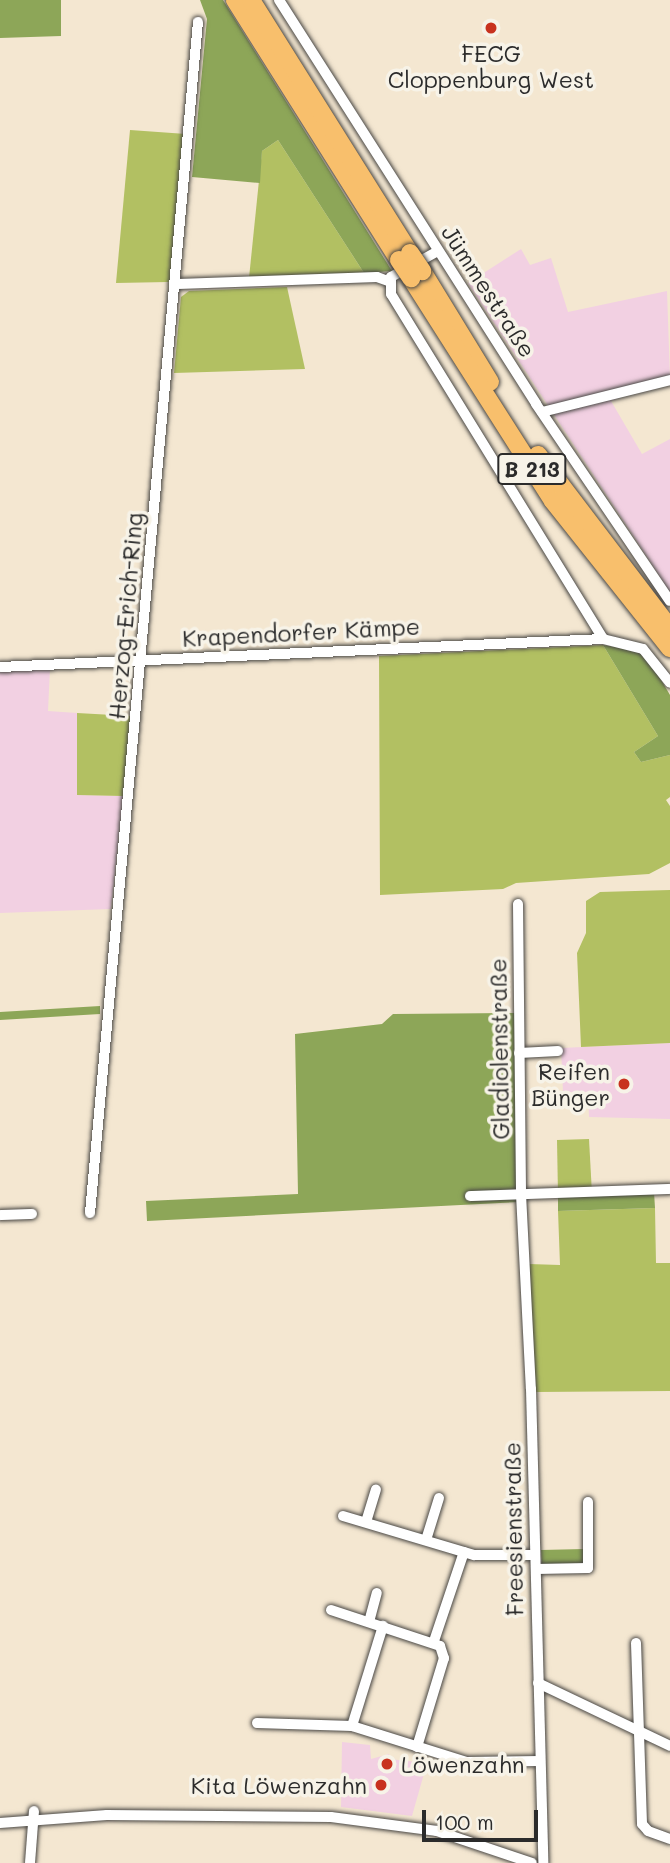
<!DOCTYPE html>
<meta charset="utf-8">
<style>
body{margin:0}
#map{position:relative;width:670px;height:1863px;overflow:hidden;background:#f4e7d1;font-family:Mali,sans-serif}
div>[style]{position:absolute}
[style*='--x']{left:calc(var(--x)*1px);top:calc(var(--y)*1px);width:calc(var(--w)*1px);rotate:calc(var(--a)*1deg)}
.built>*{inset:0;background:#f2d0e2}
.green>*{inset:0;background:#b2c062}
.forest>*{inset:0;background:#8da658}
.roads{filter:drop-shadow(0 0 2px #494744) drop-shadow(0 0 2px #494744)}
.minor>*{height:10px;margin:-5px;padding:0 5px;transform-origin:5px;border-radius:5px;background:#fff}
.highway>*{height:18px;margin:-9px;padding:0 9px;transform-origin:9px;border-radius:9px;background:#f8bf6c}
.bridges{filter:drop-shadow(0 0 2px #494744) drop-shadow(0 0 2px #494744)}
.highway-bridge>*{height:18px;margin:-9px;padding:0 9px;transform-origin:9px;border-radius:9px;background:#f8bf6c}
.dots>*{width:19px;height:19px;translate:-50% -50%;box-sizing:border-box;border:4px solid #f7f3e8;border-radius:50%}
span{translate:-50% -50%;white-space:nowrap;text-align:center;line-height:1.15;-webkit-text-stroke:7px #f7f3e8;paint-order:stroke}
.shield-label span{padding:2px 5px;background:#f7f3e8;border:2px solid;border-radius:5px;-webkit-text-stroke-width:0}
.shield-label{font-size:21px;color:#2b2b2b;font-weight:700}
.poi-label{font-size:23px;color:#2b2b2b}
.right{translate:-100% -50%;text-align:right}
.left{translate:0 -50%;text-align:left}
.street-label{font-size:23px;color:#2b2b2b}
.scale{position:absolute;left:422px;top:1810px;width:116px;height:32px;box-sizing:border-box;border:4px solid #2b2b2b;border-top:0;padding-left:9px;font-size:21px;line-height:24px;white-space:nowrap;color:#2b2b2b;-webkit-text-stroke:5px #f7f3e8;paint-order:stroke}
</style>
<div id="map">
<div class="built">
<div style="clip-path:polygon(521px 249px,530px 265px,551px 258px,568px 312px,667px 291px,670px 378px,611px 401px,642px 454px,670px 439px,670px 592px,468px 283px)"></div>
<div style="clip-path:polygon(50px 669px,48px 711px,77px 713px,77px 795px,123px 796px,111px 909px,0 913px,0 672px)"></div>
<div style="clip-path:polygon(670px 1043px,670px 1119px,589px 1117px,588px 1092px,563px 1092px,561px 1048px)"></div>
<div style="clip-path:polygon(342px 1742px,370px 1745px,371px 1759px,389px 1754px,389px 1759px,427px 1763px,412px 1816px,341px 1807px)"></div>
</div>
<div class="green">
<div style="clip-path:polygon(130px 130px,186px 134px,174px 279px,168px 282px,116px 283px)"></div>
<div style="clip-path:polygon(278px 140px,364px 273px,249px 278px,262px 151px)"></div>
<div style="clip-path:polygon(287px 287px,305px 369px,174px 373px,181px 297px,189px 291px)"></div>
<div style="clip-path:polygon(603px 645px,658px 736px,634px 752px,641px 762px,670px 755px,670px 797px,666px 800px,670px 806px,670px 863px,649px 874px,516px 883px,503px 889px,380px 895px,379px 656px)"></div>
<div style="clip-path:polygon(77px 713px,131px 716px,123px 796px,77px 795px)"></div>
<div style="clip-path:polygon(670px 890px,670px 1043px,581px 1047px,577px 953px,586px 933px,586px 901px,600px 892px)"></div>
<div style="clip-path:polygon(589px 1139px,592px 1194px,558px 1195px,557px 1140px)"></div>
<div style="clip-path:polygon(655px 1208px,656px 1263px,670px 1263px,670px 1391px,536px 1392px,529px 1264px,560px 1265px,558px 1211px)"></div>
</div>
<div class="forest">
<div style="clip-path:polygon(0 0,61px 0,61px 36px,0 38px)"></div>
<div style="clip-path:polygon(200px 0,223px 0,392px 271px,364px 273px,278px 140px,262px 151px,260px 183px,192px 177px,207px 19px)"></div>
<div style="clip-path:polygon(603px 645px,633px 650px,648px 658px,670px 695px,670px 755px,641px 762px,634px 752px,658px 736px)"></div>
<div style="clip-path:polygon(100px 1006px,100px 1014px,0 1020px,0 1012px)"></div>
<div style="clip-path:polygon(516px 1013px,518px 1202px,147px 1221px,146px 1201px,298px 1194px,295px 1034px,382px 1024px,393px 1014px)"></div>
<div style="clip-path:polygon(654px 1192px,655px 1208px,558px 1211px,558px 1195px)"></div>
<div style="clip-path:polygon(584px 1549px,584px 1566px,542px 1568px,541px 1550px)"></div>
</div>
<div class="roads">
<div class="minor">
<div style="--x:279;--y:0;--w:479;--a:57.5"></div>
<div style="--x:536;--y:404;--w:238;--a:55.8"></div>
<div style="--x:438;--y:251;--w:54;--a:151"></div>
<div style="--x:391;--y:277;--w:17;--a:90"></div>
<div style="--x:391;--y:294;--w:405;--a:58.4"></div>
<div style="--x:603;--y:639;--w:41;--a:14"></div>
<div style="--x:643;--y:649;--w:43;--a:51.5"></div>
<div style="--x:178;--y:284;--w:199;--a:-2"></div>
<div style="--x:377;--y:277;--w:12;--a:20"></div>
<div style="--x:542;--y:412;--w:132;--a:-14"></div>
<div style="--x:0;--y:667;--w:604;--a:-2.66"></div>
<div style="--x:518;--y:904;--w:290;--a:89.4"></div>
<div style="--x:521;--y:1194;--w:195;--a:87.1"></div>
<div style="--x:531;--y:1389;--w:474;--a:88.5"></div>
<div style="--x:519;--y:1053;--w:39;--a:-3"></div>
<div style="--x:470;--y:1196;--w:200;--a:-2"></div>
<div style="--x:90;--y:1213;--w:1196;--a:-84.82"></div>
<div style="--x:0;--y:1215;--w:32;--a:-2"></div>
<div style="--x:343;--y:1516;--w:137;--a:16.6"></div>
<div style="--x:474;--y:1555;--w:61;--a:0"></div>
<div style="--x:366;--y:1522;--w:34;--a:-73"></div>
<div style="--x:426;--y:1540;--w:44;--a:-72.8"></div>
<div style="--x:536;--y:1569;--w:52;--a:-1.1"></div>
<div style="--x:588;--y:1568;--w:66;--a:-90"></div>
<div style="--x:331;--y:1610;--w:115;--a:18.3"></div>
<div style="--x:440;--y:1646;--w:13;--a:72"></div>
<div style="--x:444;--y:1658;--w:93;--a:106.9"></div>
<div style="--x:369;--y:1622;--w:30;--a:-75"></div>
<div style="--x:434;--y:1641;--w:94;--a:-71.4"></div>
<div style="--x:636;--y:1643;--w:181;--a:88.1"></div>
<div style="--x:642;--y:1824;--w:9;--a:49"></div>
<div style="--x:648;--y:1831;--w:23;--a:20"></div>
<div style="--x:538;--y:1683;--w:146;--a:25.5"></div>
<div style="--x:257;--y:1723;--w:95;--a:1.8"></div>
<div style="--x:352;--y:1726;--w:121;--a:17.4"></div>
<div style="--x:467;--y:1762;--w:72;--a:-0.8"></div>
<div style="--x:352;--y:1726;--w:105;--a:-72.8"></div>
<div style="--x:0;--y:1823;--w:107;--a:-4.3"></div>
<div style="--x:107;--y:1815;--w:224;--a:0.5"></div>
<div style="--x:331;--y:1817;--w:107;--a:7.5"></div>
<div style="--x:437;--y:1831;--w:100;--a:18.6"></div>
<div style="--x:30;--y:1863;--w:52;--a:-85.6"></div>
</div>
<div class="highway">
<div style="--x:235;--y:0;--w:307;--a:57.8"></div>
<div style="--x:251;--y:0;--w:299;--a:57.9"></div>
<div style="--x:422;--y:271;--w:130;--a:58.5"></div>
<div style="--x:411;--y:278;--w:264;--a:57.5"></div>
<div style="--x:553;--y:501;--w:188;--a:51.5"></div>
<div style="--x:538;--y:455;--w:218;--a:52.7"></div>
</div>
</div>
<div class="bridges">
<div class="highway-bridge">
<div style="--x:410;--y:253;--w:22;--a:56"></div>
<div style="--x:399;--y:260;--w:22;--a:56"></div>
</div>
</div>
<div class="dots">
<div style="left:491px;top:28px;background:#c8321e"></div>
<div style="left:624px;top:1084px;background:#c8321e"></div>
<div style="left:387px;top:1764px;background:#c8321e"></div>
<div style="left:381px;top:1785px;background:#c8321e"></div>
</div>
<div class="shield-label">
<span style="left:532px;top:469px">B 213</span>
</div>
<div class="poi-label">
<span style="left:491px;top:66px">FECG<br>Cloppenburg West</span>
<span class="right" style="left:610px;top:1084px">Reifen<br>Bünger</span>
<span class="left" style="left:401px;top:1764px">Löwenzahn</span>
<span class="right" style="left:367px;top:1785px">Kita Löwenzahn</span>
</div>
<div class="street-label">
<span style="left:489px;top:291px;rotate:57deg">Jümmestraße</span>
<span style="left:125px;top:616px;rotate:-85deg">Herzog-Erich-Ring</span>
<span style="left:301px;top:632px;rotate:-3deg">Krapendorfer Kämpe</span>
<span style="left:499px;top:1049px;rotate:-91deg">Gladiolenstraße</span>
<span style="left:513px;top:1529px;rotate:-91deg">Freesienstraße</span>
</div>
<div class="scale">100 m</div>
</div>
